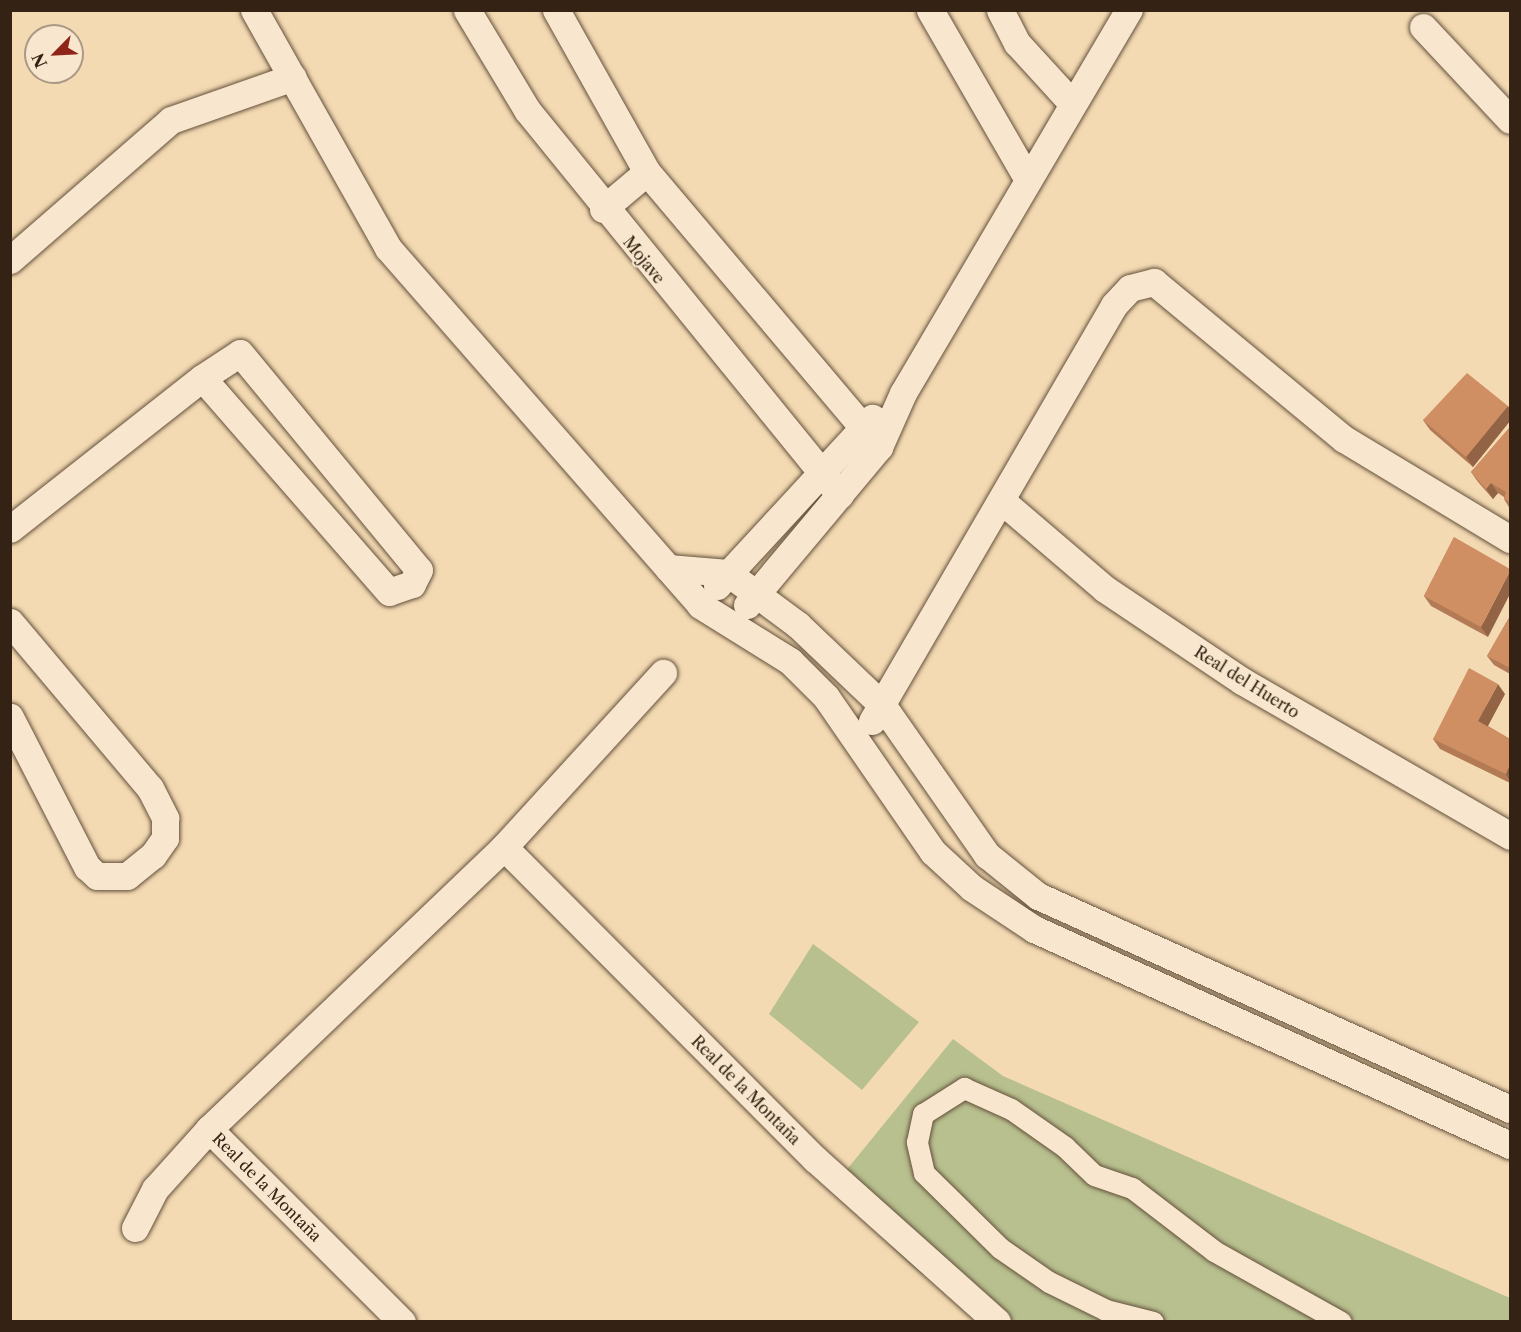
<!DOCTYPE html>
<meta charset="utf-8">
<style>
body{margin:0}
#map{position:relative;width:1521px;height:1332px;overflow:hidden;background:#f4dab3;font-family:"Libre Caslon Text",serif}
div>[style]{position:absolute}
[style*='--x']{left:calc(var(--x)*1px);top:calc(var(--y)*1px);width:calc(var(--w)*1px);rotate:calc(var(--a)*1deg)}
.green>*{inset:0;background:#b8c08f}
.roads{filter:drop-shadow(0 0 2px #64513c) drop-shadow(0 0 2px #64513c)}
.pedestrian>*{height:21px;margin:-10.5px;padding:0 10.5px;transform-origin:10.5px;border-radius:10.5px;background:#f8e7ce}
.minor>*{height:27px;margin:-13.5px;padding:0 13.5px;transform-origin:13.5px;border-radius:13.5px;background:#f8e7ce}
.wall>*{inset:0;background:#b37b55}
.shaded-wall>*{inset:0;background:#926445}
.building>*{inset:0;background:#d08f63}
span{translate:-50% -50%;white-space:nowrap;text-align:center;line-height:1.15;-webkit-text-stroke:4.5px #f8e7ce;paint-order:stroke}
.street-label{font-size:16px;color:#342314}
.frame{position:absolute;inset:0;border:12px solid #342314;pointer-events:none}
.north{position:absolute;left:24px;top:24px;width:60px;height:60px;box-sizing:border-box;background:#f8e7ce;border:2px solid #aa9984;border-radius:50%;rotate:246deg;font-size:16px;font-weight:700;line-height:24px;text-align:center;color:#342314}
.north::after{content:'';display:block;margin:auto;width:21px;height:27px;background:#8f2418;clip-path:polygon(50% 0,100% 100%,50% 72%,0 100%)}
</style>
<div id="map">
<div class="green">
<div style="clip-path:polygon(813px 944px,919px 1022px,862px 1090px,769px 1014px)"></div>
<div style="clip-path:polygon(953px 1039px,1003px 1076px,1510px 1298px,1510px 1321px,984px 1321px,914px 1268px,831px 1189px)"></div>
</div>
<div class="roads">
<div class="pedestrian">
<div style="--x:1153;--y:1322;--w:49;--a:-165.7"></div>
<div style="--x:1106;--y:1310;--w:64;--a:-153.8"></div>
<div style="--x:1049;--y:1282;--w:60;--a:-145.2"></div>
<div style="--x:1000;--y:1248;--w:107;--a:-135.4"></div>
<div style="--x:924;--y:1173;--w:32;--a:-103"></div>
<div style="--x:917;--y:1142;--w:29;--a:-78"></div>
<div style="--x:923;--y:1114;--w:49;--a:-32.4"></div>
<div style="--x:964;--y:1088;--w:51;--a:24.1"></div>
<div style="--x:1011;--y:1109;--w:66;--a:35.1"></div>
<div style="--x:1065;--y:1147;--w:40;--a:44"></div>
<div style="--x:1094;--y:1175;--w:40;--a:18.9"></div>
<div style="--x:1132;--y:1188;--w:103;--a:37.5"></div>
<div style="--x:1214;--y:1251;--w:145;--a:29.2"></div>
</div>
<div class="minor">
<div style="--x:254;--y:10;--w:273;--a:60.6"></div>
<div style="--x:388;--y:248;--w:474;--a:48.8"></div>
<div style="--x:700;--y:605;--w:106;--a:31.9"></div>
<div style="--x:790;--y:661;--w:51;--a:45"></div>
<div style="--x:826;--y:697;--w:188;--a:55.4"></div>
<div style="--x:933;--y:852;--w:53;--a:42.7"></div>
<div style="--x:972;--y:888;--w:74;--a:33.5"></div>
<div style="--x:1034;--y:929;--w:523;--a:24.41"></div>
<div style="--x:467;--y:10;--w:117;--a:59"></div>
<div style="--x:527;--y:110;--w:496;--a:50.9"></div>
<div style="--x:556;--y:10;--w:186;--a:60.7"></div>
<div style="--x:647;--y:172;--w:360;--a:49.8"></div>
<div style="--x:930;--y:10;--w:196;--a:60"></div>
<div style="--x:1000;--y:10;--w:37;--a:63"></div>
<div style="--x:1017;--y:43;--w:79;--a:47.6"></div>
<div style="--x:1423;--y:27;--w:127;--a:46.9"></div>
<div style="--x:603;--y:209;--w:57;--a:-40.1"></div>
<div style="--x:10;--y:260;--w:213;--a:-41"></div>
<div style="--x:171;--y:120;--w:129;--a:-19.4"></div>
<div style="--x:1002;--y:501;--w:135;--a:40.5"></div>
<div style="--x:1105;--y:589;--w:165;--a:33.9"></div>
<div style="--x:1242;--y:681;--w:310;--a:30"></div>
<div style="--x:10;--y:529;--w:244;--a:-38.2"></div>
<div style="--x:202;--y:378;--w:45;--a:-33.3"></div>
<div style="--x:240;--y:353;--w:281;--a:50.5"></div>
<div style="--x:419;--y:570;--w:16;--a:117"></div>
<div style="--x:412;--y:584;--w:24;--a:161"></div>
<div style="--x:389;--y:592;--w:284;--a:-131.1"></div>
<div style="--x:668;--y:568;--w:60;--a:4.8"></div>
<div style="--x:728;--y:573;--w:87;--a:36.6"></div>
<div style="--x:798;--y:625;--w:117;--a:43.6"></div>
<div style="--x:883;--y:706;--w:182;--a:55.1"></div>
<div style="--x:987;--y:855;--w:65;--a:38.8"></div>
<div style="--x:1038;--y:896;--w:518;--a:24.29"></div>
<div style="--x:717;--y:586;--w:229;--a:-47.3"></div>
<div style="--x:747;--y:605;--w:206;--a:-50.1"></div>
<div style="--x:879;--y:447;--w:59;--a:-66"></div>
<div style="--x:903;--y:393;--w:445;--a:-59.5"></div>
<div style="--x:10;--y:622;--w:217;--a:49.9"></div>
<div style="--x:150;--y:788;--w:34;--a:63"></div>
<div style="--x:165;--y:818;--w:20;--a:90"></div>
<div style="--x:165;--y:838;--w:21;--a:125"></div>
<div style="--x:153;--y:855;--w:33;--a:141"></div>
<div style="--x:127;--y:876;--w:30;--a:180"></div>
<div style="--x:97;--y:876;--w:13;--a:-138"></div>
<div style="--x:87;--y:867;--w:169;--a:-117.2"></div>
<div style="--x:872;--y:721;--w:481;--a:-59.8"></div>
<div style="--x:1114;--y:305;--w:23;--a:-47"></div>
<div style="--x:1130;--y:288;--w:25;--a:-14"></div>
<div style="--x:1154;--y:282;--w:246;--a:39.6"></div>
<div style="--x:1344;--y:439;--w:194;--a:31.1"></div>
<div style="--x:504;--y:847;--w:441;--a:45.1"></div>
<div style="--x:815;--y:1159;--w:244;--a:41.8"></div>
<div style="--x:209;--y:1129;--w:273;--a:45"></div>
<div style="--x:135;--y:1228;--w:44;--a:-62.9"></div>
<div style="--x:155;--y:1189;--w:81;--a:-48"></div>
<div style="--x:209;--y:1129;--w:408;--a:-43.7"></div>
<div style="--x:504;--y:847;--w:236;--a:-47.6"></div>
</div>
</div>
<div class="wall">
<div style="clip-path:polygon(1508px 406px,1510px 410px,1510px 421px,1473px 467px,1430px 430px,1423px 420px)"></div>
<div style="clip-path:polygon(1510px 427px,1510px 509px,1504px 499px,1504px 497px,1498px 493px,1493px 499px,1478px 482px,1471px 472px)"></div>
<div style="clip-path:polygon(1454px 537px,1488px 637px,1431px 606px,1424px 596px)"></div>
<div style="clip-path:polygon(1510px 616px,1510px 674px,1494px 665px,1487px 656px)"></div>
<div style="clip-path:polygon(1505px 694px,1488px 726px,1510px 739px,1510px 783px,1440px 749px,1433px 739px)"></div>
</div>
<div class="shaded-wall">
<div style="clip-path:polygon(1508px 406px,1510px 410px,1510px 421px,1473px 467px,1466px 457px)"></div>
<div style="clip-path:polygon(1491px 483px,1498px 493px,1493px 499px,1486px 489px)"></div>
<div style="clip-path:polygon(1510px 571px,1510px 594px,1488px 637px,1481px 627px)"></div>
<div style="clip-path:polygon(1498px 684px,1505px 694px,1485px 731px,1478px 721px)"></div>
<div style="clip-path:polygon(1510px 764px,1510px 781px,1506px 774px)"></div>
</div>
<div class="building">
<div style="clip-path:polygon(1467px 373px,1508px 406px,1466px 457px,1423px 420px)"></div>
<div style="clip-path:polygon(1510px 427px,1510px 502px,1504px 499px,1506px 492px,1491px 483px,1486px 489px,1471px 472px)"></div>
<div style="clip-path:polygon(1454px 537px,1510px 569px,1510px 571px,1481px 627px,1424px 596px)"></div>
<div style="clip-path:polygon(1510px 616px,1510px 668px,1487px 656px)"></div>
<div style="clip-path:polygon(1469px 668px,1498px 684px,1478px 721px,1510px 739px,1510px 764px,1506px 774px,1433px 739px)"></div>
</div>
<div class="street-label">
<span style="left:644px;top:260px;rotate:51deg">Mojave</span>
<span style="left:1247px;top:682px;rotate:32deg">Real del Huerto</span>
<span style="left:746px;top:1090px;rotate:45deg">Real de la Montaña</span>
<span style="left:267px;top:1187px;rotate:45deg">Real de la Montaña</span>
</div>
<div class="frame"></div>
<div class="north">N</div>
</div>
